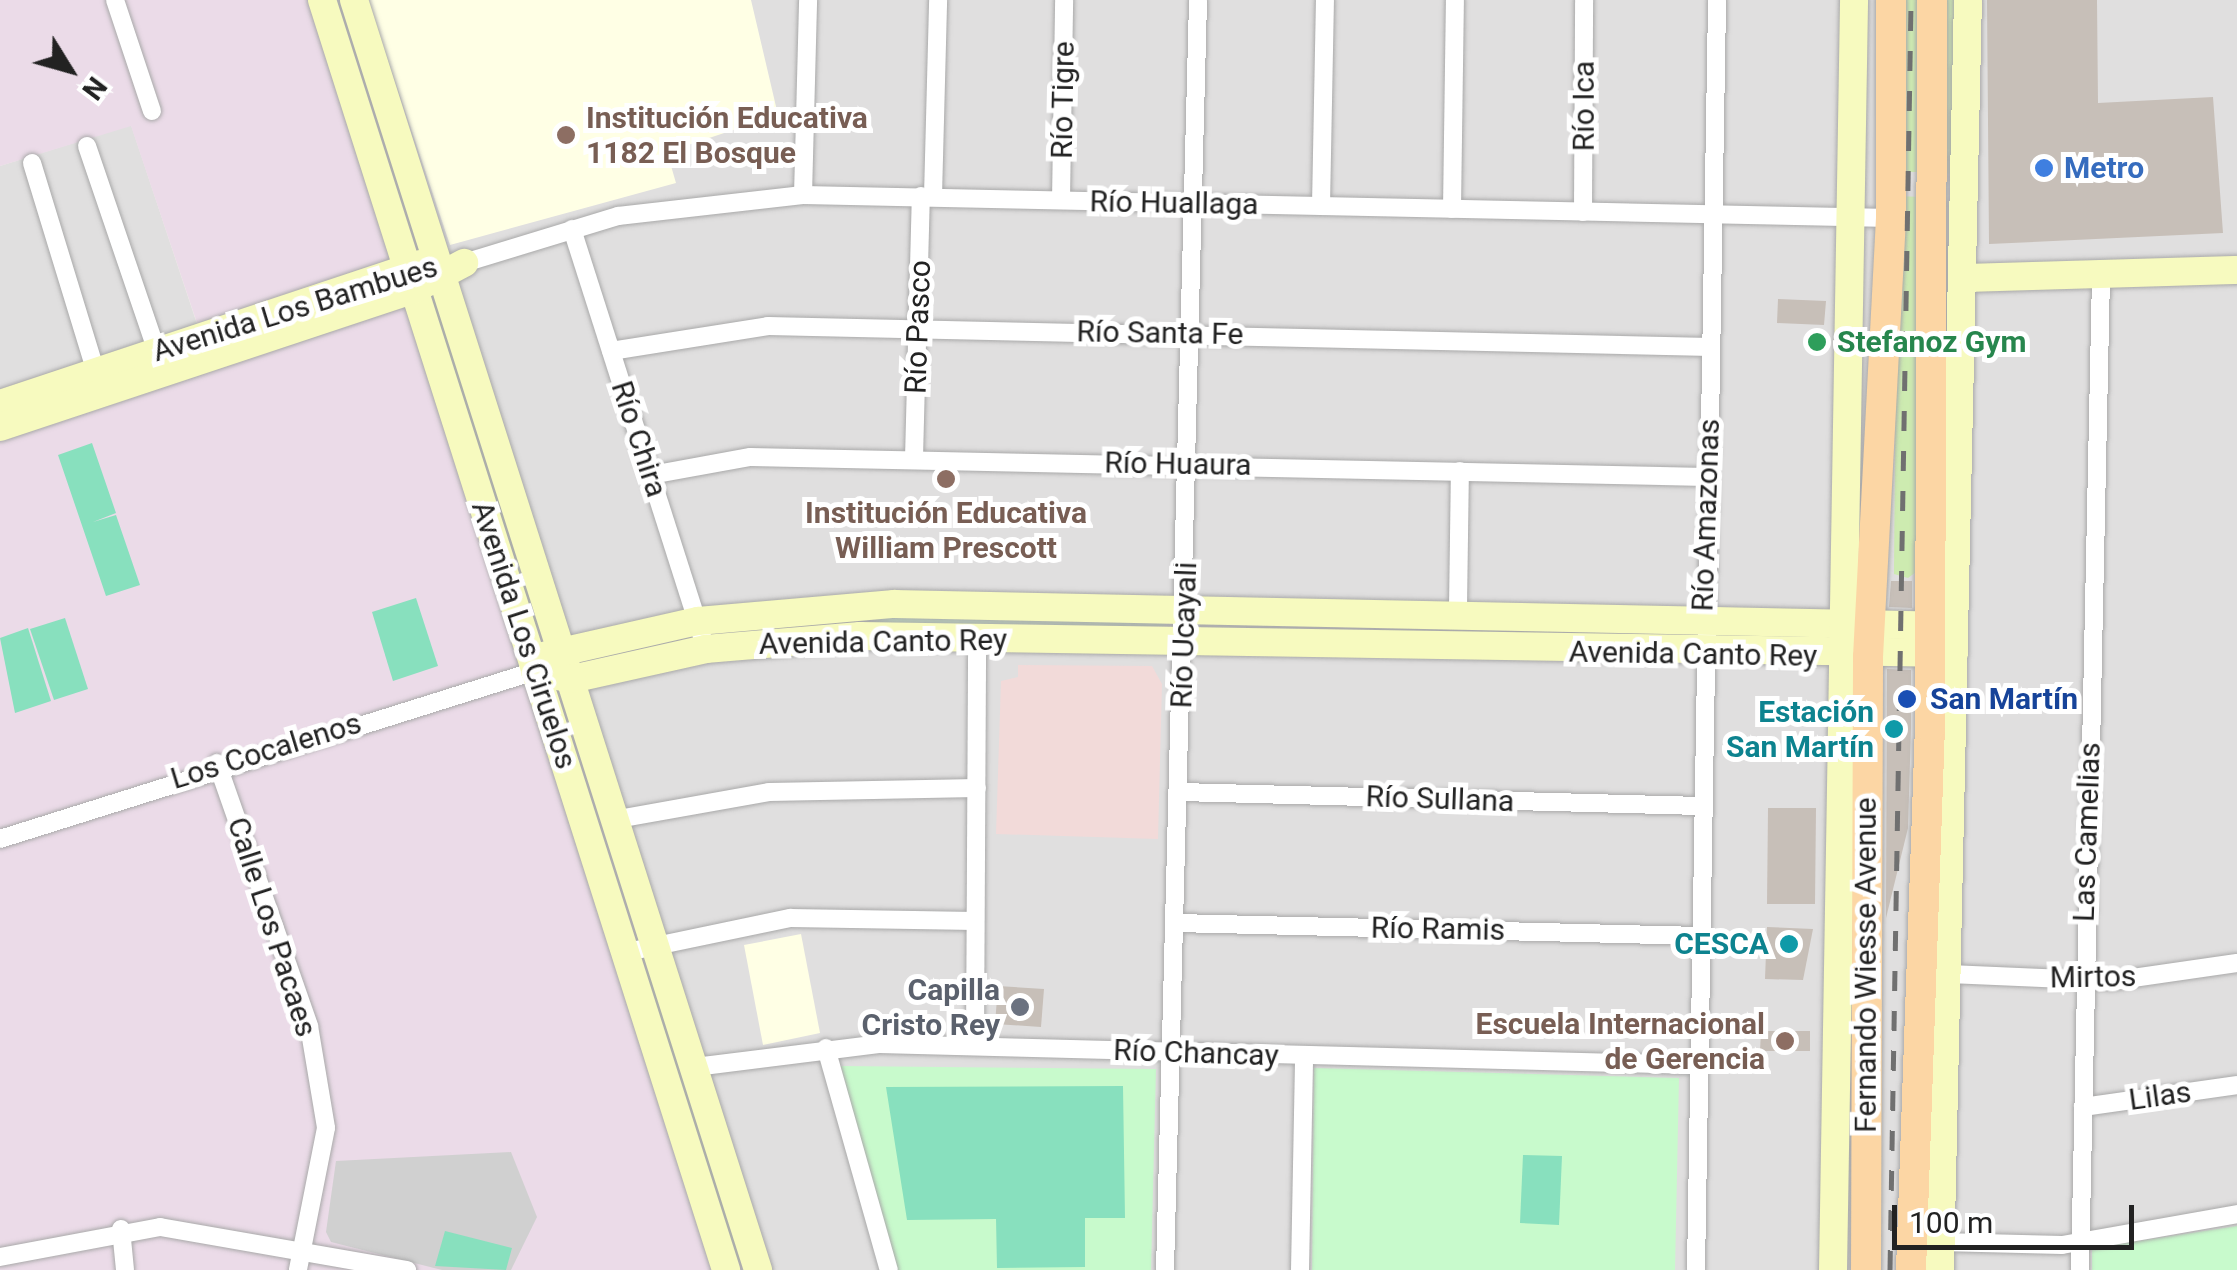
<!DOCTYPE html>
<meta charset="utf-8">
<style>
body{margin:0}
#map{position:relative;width:2237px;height:1270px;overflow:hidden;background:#f2efe9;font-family:Roboto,sans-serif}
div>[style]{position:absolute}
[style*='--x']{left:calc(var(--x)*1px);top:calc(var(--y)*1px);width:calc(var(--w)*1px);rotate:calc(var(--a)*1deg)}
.residential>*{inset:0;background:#e0dfdf}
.commercial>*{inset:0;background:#f2dad9}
.industrial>*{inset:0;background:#ebdbe8}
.education>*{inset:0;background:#ffffe5}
.religious>*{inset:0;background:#d0d0d0}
.grass>*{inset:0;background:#cdebb0}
.park>*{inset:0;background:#c8facc}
.pitch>*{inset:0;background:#88e0be}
.building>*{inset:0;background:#c7bfb8}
.roads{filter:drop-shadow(0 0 2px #a9a9a9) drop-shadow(0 0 2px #a9a9a9)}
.street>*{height:18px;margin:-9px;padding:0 9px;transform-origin:9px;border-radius:9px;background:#fff}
.secondary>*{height:28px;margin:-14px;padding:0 14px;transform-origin:14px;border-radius:14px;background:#f7fabf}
.primary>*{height:30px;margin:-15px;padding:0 15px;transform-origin:15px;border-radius:15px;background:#fcd6a4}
.rail>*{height:5px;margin-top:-2.5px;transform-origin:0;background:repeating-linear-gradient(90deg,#707070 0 20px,transparent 0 40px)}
.dots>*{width:28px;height:28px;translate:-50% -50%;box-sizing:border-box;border:5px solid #fff;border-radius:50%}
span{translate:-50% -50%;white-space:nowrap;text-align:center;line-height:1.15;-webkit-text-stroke:10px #fff;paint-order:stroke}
.street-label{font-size:30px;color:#222}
.education-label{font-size:30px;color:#785e54;font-weight:700}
.left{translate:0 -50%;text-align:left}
.right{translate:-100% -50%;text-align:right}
.shop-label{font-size:30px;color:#366cbe;font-weight:700}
.leisure-label{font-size:30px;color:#27864d;font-weight:700}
.transit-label{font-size:30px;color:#164399;font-weight:700}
.culture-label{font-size:30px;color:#0d838f;font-weight:700}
.worship-label{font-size:30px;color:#5b616d;font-weight:700}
.north{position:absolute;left:20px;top:20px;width:100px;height:100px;-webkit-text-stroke:8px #fff;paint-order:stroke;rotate:127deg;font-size:28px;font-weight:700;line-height:40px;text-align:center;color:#222}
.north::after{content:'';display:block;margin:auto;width:35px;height:45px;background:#222;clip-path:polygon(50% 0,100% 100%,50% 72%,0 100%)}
.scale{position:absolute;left:1892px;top:1205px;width:242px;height:45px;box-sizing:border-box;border:5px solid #222;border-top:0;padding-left:12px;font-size:30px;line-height:35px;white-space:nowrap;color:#222;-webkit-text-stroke:8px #fff;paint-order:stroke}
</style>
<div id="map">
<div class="residential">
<div style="clip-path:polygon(337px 0,2237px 0,2237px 1270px,743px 1270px)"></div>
<div style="clip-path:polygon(131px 125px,199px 330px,0 395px,0 166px)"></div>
</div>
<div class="commercial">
<div style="clip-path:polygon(1018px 665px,1152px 666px,1162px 684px,1158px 839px,996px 834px,1001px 681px,1018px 677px)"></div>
</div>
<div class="industrial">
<div style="clip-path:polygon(0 0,337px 0,743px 1270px,0 1270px,0 395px,199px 329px,131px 126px,0 166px)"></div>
</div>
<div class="education">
<div style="clip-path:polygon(368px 0,751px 0,778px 115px,667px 152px,676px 183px,450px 245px)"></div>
<div style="clip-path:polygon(801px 934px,820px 1033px,763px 1045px,744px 945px)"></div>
</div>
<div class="religious">
<div style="clip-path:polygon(511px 1152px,537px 1217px,511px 1270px,442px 1270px,331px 1242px,326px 1232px,336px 1161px)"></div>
</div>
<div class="grass">
<div style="clip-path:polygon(1897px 0,1925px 0,1922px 172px,1897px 172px)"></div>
<div style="clip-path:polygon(1938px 0,1960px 0,1958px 174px,1936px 173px)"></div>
<div style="clip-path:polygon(1897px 196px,1921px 197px,1916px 572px,1908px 578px,1894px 574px)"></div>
<div style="clip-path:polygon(441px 299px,545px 624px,530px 629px,426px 305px)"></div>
<div style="clip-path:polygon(655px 969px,748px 1259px,735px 1262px,640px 973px)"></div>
</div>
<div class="park">
<div style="clip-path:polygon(767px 616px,1164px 620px,1164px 626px,712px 638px,711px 627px)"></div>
<div style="clip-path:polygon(841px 1066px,1156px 1069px,1151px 1270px,894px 1270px)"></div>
<div style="clip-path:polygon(1314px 1068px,1679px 1078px,1675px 1270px,1312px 1270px)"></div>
<div style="clip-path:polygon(2237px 1226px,2237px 1270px,2092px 1270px,2092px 1248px)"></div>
</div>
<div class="pitch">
<div style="clip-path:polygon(92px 443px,116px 513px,93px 522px,116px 515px,140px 585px,106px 596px,58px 455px)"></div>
<div style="clip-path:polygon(416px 598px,438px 666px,393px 681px,372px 612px)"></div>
<div style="clip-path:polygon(65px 618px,88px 689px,54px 700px,30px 629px)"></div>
<div style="clip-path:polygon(28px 628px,51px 701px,15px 713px,0 638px)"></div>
<div style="clip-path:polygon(1123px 1086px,1125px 1218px,1085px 1218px,1085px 1267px,997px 1268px,996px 1219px,907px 1220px,886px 1087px)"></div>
<div style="clip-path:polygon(1523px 1155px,1562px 1156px,1559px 1225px,1520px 1223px)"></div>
<div style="clip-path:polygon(445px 1231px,512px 1248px,506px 1270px,435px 1266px)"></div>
</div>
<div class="building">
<div style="clip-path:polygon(1987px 0,2097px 0,2098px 103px,2213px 97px,2223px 233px,1989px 244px)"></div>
<div style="clip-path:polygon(1778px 299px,1826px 301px,1824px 325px,1777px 323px)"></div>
<div style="clip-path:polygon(1891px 581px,1912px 581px,1912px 608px,1889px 607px)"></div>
<div style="clip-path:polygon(1887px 669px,1911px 670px,1911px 727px,1908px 828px,1886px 918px)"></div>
<div style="clip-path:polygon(1768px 808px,1816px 808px,1815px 904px,1767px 904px)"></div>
<div style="clip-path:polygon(1767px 927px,1813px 929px,1803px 980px,1765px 979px)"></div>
<div style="clip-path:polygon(998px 986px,1044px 989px,1041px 1027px,995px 1024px)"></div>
<div style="clip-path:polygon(1761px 1031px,1810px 1031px,1810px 1051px,1760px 1051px)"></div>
</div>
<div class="roads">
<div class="street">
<div style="--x:115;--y:0;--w:117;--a:71.6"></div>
<div style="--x:87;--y:146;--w:218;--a:71.2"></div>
<div style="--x:32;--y:163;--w:229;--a:73"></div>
<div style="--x:803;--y:195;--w:195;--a:-88.5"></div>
<div style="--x:933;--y:196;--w:196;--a:-88.5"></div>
<div style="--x:1061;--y:200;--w:200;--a:-89.1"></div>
<div style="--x:1321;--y:206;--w:206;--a:-88.9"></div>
<div style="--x:1452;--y:209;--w:209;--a:-89.2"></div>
<div style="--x:1583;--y:212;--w:212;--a:-89.7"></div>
<div style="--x:572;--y:229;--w:441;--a:72.3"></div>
<div style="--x:464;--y:263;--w:161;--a:-17"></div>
<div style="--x:618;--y:216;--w:186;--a:-6.5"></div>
<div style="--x:803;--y:195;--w:1088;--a:1.21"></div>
<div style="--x:611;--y:351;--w:159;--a:-9"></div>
<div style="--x:768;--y:326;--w:943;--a:1.28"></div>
<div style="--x:914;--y:458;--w:262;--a:-88.5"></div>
<div style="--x:651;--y:475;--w:101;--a:-10.3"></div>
<div style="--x:750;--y:457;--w:957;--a:1.2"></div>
<div style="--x:1458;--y:608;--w:137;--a:-89.2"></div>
<div style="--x:217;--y:763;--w:279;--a:70.7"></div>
<div style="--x:309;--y:1026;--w:103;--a:80.5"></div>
<div style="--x:326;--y:1128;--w:145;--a:101.2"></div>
<div style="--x:1180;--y:792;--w:520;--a:1.54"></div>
<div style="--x:618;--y:819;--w:153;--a:-10.1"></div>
<div style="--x:769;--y:792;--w:208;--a:-1.1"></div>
<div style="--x:0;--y:839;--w:561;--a:-17.43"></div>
<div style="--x:1176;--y:923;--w:523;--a:1.42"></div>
<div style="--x:627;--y:952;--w:167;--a:-11.8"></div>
<div style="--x:790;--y:918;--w:185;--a:0.9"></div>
<div style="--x:1949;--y:974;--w:163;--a:2.5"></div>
<div style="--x:2112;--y:981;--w:126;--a:-8.2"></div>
<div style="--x:975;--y:1046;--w:408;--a:-89.7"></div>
<div style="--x:826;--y:1048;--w:231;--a:74.2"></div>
<div style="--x:695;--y:1067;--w:185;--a:-7.1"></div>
<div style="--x:879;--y:1044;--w:819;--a:1.47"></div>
<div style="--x:2083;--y:1107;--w:156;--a:-8.1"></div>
<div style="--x:121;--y:1229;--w:41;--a:84.4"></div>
<div style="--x:1941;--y:1242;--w:121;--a:1.4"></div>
<div style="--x:2062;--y:1245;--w:178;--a:-10"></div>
<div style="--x:0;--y:1257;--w:163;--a:-10.6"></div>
<div style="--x:160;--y:1227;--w:251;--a:9.9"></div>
<div style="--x:1165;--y:1270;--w:1270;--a:-88.51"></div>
<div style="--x:1300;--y:1270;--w:214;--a:-88.9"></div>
<div style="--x:1696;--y:1270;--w:1270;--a:-89.05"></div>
<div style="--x:2080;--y:1270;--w:996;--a:-88.79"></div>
</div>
<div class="secondary">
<div style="--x:322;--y:0;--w:1333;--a:72.35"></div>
<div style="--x:354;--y:0;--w:1333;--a:72.35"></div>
<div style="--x:1963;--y:278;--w:274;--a:-1.7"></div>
<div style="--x:0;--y:404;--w:444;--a:-18.4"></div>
<div style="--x:0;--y:427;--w:435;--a:-18.4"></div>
<div style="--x:413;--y:290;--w:58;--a:-27.9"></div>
<div style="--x:1954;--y:653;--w:1094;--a:-179.11"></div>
<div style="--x:860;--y:636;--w:155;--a:175.2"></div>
<div style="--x:706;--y:649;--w:137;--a:167.4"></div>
<div style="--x:572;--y:679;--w:38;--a:-168"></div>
<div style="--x:535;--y:671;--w:15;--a:-74"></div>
<div style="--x:539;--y:657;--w:163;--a:-12.8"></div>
<div style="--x:698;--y:621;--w:197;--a:-5"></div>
<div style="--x:894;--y:604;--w:1060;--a:1.19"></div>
<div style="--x:1833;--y:1270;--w:1270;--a:-89.05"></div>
<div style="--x:1940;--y:1270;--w:1270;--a:-88.74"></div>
</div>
<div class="primary">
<div style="--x:1866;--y:1270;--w:613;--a:-89.81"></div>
<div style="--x:1868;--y:657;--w:440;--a:-87"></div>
<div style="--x:1891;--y:218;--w:218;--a:-90"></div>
<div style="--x:1911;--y:1270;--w:543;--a:-88"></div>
<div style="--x:1930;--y:727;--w:727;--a:-89.84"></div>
</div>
</div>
<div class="rail">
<div style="--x:1890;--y:1270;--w:1270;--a:-89.05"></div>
</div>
<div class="dots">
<div style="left:566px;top:135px;background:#8d6e63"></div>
<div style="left:2044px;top:168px;background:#3f7fe0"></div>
<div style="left:1817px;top:342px;background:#2e9e5b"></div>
<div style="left:946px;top:479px;background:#8d6e63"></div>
<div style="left:1907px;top:699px;background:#1a4fb4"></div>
<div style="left:1894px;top:729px;background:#0f9aa8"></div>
<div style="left:1789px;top:944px;background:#0f9aa8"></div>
<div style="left:1020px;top:1007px;background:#6b7280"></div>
<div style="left:1785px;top:1041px;background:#8d6e63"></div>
</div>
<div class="street-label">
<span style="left:1063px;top:100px;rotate:-89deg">Río Tigre</span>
<span style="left:1584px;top:106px;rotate:-90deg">Río Ica</span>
<span style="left:1174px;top:203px;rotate:1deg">Río Huallaga</span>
<span style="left:295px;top:309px;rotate:-17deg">Avenida Los Bambues</span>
<span style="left:918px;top:327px;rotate:-88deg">Río Pasco</span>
<span style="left:1160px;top:333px;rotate:1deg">Río Santa Fe</span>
<span style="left:639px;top:439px;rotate:72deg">Río Chira</span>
<span style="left:1178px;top:464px;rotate:1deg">Río Huaura</span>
<span style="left:1706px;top:515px;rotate:-88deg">Río Amazonas</span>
<span style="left:524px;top:635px;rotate:72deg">Avenida Los Ciruelos</span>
<span style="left:1184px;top:635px;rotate:-88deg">Río Ucayali</span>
<span style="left:883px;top:642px;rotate:-1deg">Avenida Canto Rey</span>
<span style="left:1693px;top:654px;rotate:1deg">Avenida Canto Rey</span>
<span style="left:266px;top:751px;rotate:-17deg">Los Cocalenos</span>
<span style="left:1440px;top:799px;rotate:2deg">Río Sullana</span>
<span style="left:2087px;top:832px;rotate:-88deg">Las Camelias</span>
<span style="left:272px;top:927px;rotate:72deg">Calle Los Pacaes</span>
<span style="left:1438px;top:929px;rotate:1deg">Río Ramis</span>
<span style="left:1866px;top:965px;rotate:-90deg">Fernando Wiesse Avenue</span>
<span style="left:2093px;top:977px;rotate:-1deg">Mirtos</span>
<span style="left:1196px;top:1053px;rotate:2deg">Río Chancay</span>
<span style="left:2160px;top:1096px;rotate:-8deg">Lilas</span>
</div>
<div class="education-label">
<span class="left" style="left:586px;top:135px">Institución Educativa<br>1182 El Bosque</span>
<span style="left:946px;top:530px">Institución Educativa<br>William Prescott</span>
<span class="right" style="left:1765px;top:1041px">Escuela Internacional<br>de Gerencia</span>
</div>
<div class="shop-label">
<span class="left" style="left:2064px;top:168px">Metro</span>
</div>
<div class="leisure-label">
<span class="left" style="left:1837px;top:342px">Stefanoz Gym</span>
</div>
<div class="transit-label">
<span class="left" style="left:1930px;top:699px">San Martín</span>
</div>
<div class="culture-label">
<span class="right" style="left:1874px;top:729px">Estación<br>San Martín</span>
<span class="right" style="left:1769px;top:944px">CESCA</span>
</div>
<div class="worship-label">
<span class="right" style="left:1000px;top:1007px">Capilla<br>Cristo Rey</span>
</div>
<div class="north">N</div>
<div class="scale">100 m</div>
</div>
